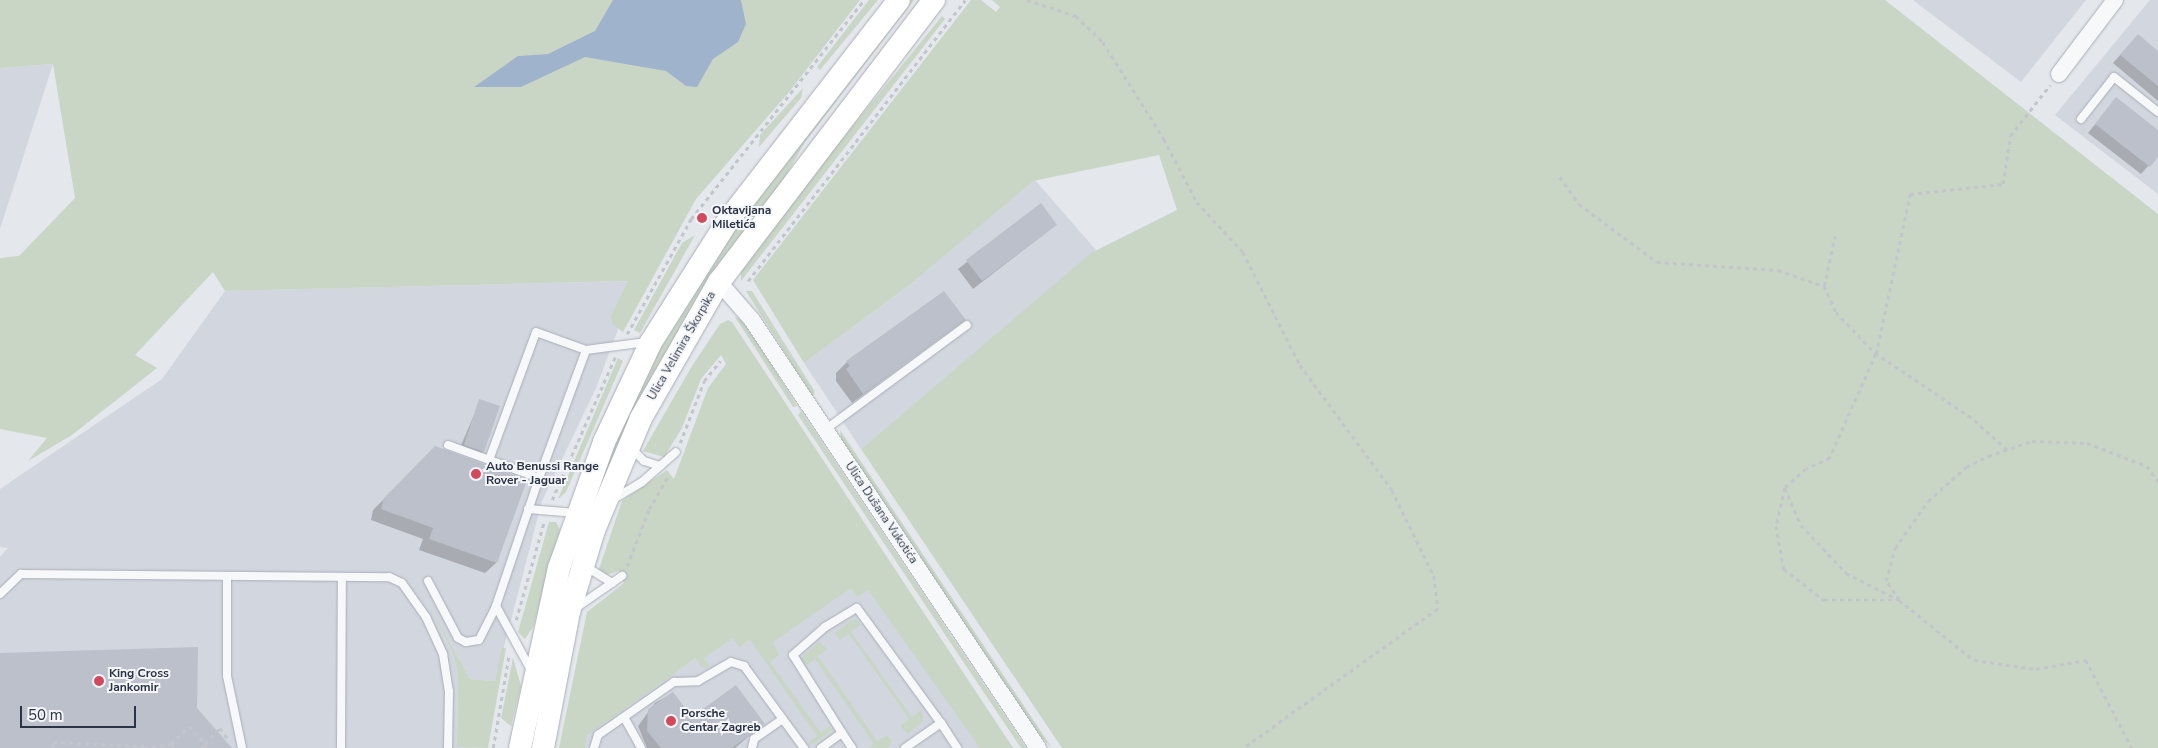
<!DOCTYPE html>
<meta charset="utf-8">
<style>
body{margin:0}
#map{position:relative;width:2158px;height:748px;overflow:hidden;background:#e4e7ec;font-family:"Nunito Sans",sans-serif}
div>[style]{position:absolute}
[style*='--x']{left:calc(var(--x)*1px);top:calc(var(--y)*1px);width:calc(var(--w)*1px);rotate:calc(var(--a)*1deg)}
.built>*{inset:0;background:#d2d6de}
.green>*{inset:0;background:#c9d6c5}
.water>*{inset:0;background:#9fb4cc}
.shadow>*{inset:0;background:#0003}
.building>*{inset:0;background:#bbc0ca}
.path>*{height:2.5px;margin-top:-1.25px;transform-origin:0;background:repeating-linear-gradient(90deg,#c2c5cb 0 4px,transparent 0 8px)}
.roads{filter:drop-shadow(0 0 1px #a9aeb7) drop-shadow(0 0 1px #a9aeb7)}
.lane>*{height:8px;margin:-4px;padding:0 4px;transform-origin:4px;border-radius:4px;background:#f7f8fa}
.street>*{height:16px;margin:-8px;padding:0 8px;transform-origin:8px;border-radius:8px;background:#f7f8fa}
.secondary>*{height:22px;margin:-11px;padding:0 11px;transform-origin:11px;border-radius:11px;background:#fff}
.dots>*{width:14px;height:14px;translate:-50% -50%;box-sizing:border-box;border:2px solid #f4f6f9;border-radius:50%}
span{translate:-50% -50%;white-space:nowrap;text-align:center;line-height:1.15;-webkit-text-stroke:4px #f4f6f9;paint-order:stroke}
.poi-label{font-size:12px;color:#2b3445;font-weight:700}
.left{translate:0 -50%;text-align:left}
.street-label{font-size:12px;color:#2b3445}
.scale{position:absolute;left:20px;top:706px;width:116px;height:22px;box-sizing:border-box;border:2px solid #2b3445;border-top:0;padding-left:6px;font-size:15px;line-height:18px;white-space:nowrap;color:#2b3445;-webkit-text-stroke:4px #f4f6f9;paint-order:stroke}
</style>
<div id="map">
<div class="built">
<div style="clip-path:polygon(1913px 0,2086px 0,2021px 82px)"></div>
<div style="clip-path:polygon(2150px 0,2158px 0,2158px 194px,2055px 115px)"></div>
<div style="clip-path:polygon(53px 64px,0 229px,0 68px)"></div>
<div style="clip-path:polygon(1034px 179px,1096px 250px,861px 449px,804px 363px,912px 283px)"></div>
<div style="clip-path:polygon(636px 281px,596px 388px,542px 501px,495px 681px,470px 679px,423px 593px,452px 651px,458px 673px,457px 747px,492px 748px,0 748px,0 557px,8px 548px,0 547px,0 489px,162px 379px,225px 291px)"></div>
<div style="clip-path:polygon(872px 538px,1013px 748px,566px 748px,676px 672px)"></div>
</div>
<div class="green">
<div style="clip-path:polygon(0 0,860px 0,789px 92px,696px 199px,623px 332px,613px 325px,611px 316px,628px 281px,225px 291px,213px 272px,135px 355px,157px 368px,72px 435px,28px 461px,47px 438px,0 429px,0 258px,19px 256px,75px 198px,53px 64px,0 68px)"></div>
<div style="clip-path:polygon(869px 0,878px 0,820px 70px,817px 67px)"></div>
<div style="clip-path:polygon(910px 0,914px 0,805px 142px,781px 184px,704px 288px,653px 374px,616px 452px,536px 748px,528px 748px,609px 452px,646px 372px,750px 206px)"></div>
<div style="clip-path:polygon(971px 0,981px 0,996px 12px,1000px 7px,992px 0,1885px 0,2158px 214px,2158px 748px,1062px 748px,861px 449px,1091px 253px,1177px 210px,1159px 155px,1033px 181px,912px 283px,804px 363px,753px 280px)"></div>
<div style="clip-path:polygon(942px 16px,945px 19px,741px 281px,741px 264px)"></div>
<div style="clip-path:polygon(803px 88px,801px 98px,759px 147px,760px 135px)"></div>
<div style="clip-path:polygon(695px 235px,640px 333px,634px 330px,682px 243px)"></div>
<div style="clip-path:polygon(746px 291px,752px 291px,815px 392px,812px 396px)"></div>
<div style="clip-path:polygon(735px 317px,744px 321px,797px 406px,793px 407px)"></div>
<div style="clip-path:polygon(728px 320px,732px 322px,1013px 748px,980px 748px,868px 590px,858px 597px,851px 588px,773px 642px,779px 655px,770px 662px,821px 733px,830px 726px,832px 730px,812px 745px,808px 743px,817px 736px,750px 640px,739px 647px,733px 638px,704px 658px,710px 667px,702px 668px,696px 658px,587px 735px,585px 748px,559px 748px,587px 612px,624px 583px,619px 571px,606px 575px,599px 569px,622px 501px,667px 470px,674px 479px,708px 388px,726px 364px,721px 355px,701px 379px,682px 428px,664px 457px,643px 451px,692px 366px,720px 324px)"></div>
<div style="clip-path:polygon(618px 358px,623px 361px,566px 492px,558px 499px)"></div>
<div style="clip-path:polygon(801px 411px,1026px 748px,1021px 748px,798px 415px)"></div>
<div style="clip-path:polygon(840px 430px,1052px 748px,1036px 732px,841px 440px)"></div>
<div style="clip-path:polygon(549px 522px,556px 522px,560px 530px,533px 627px,525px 639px,518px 632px)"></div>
<div style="clip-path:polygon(423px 593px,470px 679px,495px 681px,502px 648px,506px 648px,488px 748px,457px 747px,458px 673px,452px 651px)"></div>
<div style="clip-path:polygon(855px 618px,861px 625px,851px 632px,912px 717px,922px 710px,923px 721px,908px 734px,900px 726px,909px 719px,849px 634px,839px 640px,835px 633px)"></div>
<div style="clip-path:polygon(819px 642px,827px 649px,818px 656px,877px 741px,887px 735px,892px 742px,888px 748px,869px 748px,874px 744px,815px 659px,805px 666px,800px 659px)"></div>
<div style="clip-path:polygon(513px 658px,521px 686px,511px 726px,501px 718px)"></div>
</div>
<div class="water">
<div style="clip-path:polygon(613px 0,741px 0,746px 24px,738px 42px,713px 59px,697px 87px,686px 86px,666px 71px,585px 57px,521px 87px,474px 87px,518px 56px,548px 54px,595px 31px)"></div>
</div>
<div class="shadow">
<div style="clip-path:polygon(2130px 44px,2158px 53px,2158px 101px,2113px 63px)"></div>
<div style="clip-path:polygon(2116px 99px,2158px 132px,2158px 155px,2141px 174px,2088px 133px)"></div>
<div style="clip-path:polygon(1040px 205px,1056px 225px,973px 289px,958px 269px)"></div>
<div style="clip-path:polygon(964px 320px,852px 403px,836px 381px,836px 373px,847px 362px)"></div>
<div style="clip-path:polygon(480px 401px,483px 451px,478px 457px,459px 450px)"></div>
<div style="clip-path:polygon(435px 448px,526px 481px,496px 563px,485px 573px,419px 550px,423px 539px,371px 520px,373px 510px)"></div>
<div style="clip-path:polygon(673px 693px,692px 719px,763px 724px,735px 748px,647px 748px,638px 726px,655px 703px)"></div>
</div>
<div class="building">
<div style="clip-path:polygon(2138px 34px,2158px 51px,2158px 86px,2120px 55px)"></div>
<div style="clip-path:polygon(2116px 97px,2158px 130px,2158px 157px,2150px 167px,2095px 124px)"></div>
<div style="clip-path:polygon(1041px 203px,1057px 225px,982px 281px,966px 260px)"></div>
<div style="clip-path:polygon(944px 291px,966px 320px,863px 394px,846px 369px,850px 366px,846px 361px)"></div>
<div style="clip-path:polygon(479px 399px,500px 406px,484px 452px,464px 445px)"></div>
<div style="clip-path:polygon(435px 446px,527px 480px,497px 563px,429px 539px,433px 528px,381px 509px,384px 498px)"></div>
<div style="clip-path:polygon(198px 647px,197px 708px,232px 748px,0 748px,0 653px)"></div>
<div style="clip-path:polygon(736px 685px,765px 724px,732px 748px,661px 748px,647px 731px,648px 709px,673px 692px,692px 717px)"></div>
</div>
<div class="path">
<div style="--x:1027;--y:0;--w:52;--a:18.1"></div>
<div style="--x:1076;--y:16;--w:37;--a:44"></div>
<div style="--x:1103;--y:42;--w:115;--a:57.8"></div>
<div style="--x:1164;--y:139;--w:71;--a:62.4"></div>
<div style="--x:1197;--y:202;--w:68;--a:47.4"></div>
<div style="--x:1243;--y:252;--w:127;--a:63.2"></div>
<div style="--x:1300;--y:365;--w:155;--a:53.6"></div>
<div style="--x:1392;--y:490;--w:96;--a:64"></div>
<div style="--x:1434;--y:576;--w:33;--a:83"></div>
<div style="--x:1438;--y:609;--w:239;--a:144.4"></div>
<div style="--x:1560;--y:177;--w:33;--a:55"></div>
<div style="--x:1579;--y:204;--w:97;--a:36.6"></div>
<div style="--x:1657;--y:262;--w:121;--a:3.8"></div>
<div style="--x:1778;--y:270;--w:49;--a:19.2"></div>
<div style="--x:1824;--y:286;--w:29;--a:65"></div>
<div style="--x:1836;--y:312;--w:58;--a:46.4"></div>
<div style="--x:1876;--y:354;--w:114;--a:113.9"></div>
<div style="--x:1830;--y:458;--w:26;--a:155"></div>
<div style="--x:1806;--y:469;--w:28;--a:138"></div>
<div style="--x:1785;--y:488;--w:40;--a:66.6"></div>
<div style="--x:1801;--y:525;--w:66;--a:46.8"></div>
<div style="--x:1846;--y:573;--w:59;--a:27"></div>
<div style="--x:1899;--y:600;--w:96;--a:38.7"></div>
<div style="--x:1974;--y:660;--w:63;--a:8.3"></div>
<div style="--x:2036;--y:669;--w:51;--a:-10.2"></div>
<div style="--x:2086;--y:660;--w:99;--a:62.4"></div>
<div style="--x:748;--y:281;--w:355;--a:-52.3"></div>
<div style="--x:1824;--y:286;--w:51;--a:-77.6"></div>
<div style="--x:627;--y:334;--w:132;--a:-60.9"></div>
<div style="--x:691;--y:219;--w:279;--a:-51.7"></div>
<div style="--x:680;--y:443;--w:66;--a:-68.8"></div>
<div style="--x:704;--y:381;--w:26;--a:-51"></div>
<div style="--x:2007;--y:450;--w:48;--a:-138.4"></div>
<div style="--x:1971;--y:418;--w:115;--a:-146"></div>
<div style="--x:1876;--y:354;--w:164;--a:-78"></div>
<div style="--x:1910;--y:194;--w:94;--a:-6.1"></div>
<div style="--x:2003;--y:184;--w:49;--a:-81.7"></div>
<div style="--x:2010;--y:136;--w:65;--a:-51.9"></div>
<div style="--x:1785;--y:488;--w:39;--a:103"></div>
<div style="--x:1776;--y:526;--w:44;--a:79.5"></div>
<div style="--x:1784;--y:569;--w:51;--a:37.8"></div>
<div style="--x:1824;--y:600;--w:75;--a:0"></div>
<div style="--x:1899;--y:600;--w:23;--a:-124"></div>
<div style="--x:1886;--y:581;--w:34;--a:-75"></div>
<div style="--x:1895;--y:548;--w:57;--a:-54.9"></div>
<div style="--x:1928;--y:501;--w:51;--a:-41.8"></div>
<div style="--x:1966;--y:467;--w:25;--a:-27"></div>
<div style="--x:1988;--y:456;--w:46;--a:-18.8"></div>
<div style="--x:2032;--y:441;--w:55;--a:2.1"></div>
<div style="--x:2087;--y:443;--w:64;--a:21"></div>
<div style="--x:2147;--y:466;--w:19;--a:54"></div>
<div style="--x:552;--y:500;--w:156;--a:-66.2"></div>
<div style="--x:627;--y:566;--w:61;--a:-68.9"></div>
<div style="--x:649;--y:509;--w:38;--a:-60"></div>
<div style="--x:516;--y:620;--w:102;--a:-74.1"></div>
<div style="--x:171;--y:744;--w:25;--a:-45"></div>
<div style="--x:189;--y:726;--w:24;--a:48"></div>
<div style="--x:205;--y:744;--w:22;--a:-47"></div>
<div style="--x:220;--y:728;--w:14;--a:54"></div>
<div style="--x:53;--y:748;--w:6;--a:-90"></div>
<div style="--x:53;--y:742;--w:91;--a:2.5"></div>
<div style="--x:144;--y:748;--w:27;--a:-8"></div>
<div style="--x:171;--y:744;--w:6;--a:39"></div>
<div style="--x:201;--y:748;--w:6;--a:-45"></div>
<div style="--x:205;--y:744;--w:4;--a:63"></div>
<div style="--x:493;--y:748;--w:95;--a:-80.3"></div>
</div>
<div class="roads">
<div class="lane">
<div style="--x:2081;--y:119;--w:53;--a:-51.8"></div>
<div style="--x:2114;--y:77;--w:56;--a:38.5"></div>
<div style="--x:826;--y:429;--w:175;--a:-36.4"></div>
<div style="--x:448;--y:445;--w:97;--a:19.9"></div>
<div style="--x:631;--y:448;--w:18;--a:45"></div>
<div style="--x:644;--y:461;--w:17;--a:17"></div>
<div style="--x:489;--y:460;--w:136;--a:-69.8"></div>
<div style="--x:536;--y:332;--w:53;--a:19.8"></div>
<div style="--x:612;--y:500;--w:35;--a:-31"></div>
<div style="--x:642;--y:482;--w:45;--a:-41.4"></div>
<div style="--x:528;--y:509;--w:48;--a:4.8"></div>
<div style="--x:585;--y:566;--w:32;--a:32"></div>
<div style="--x:227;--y:576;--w:100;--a:90"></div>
<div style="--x:227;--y:676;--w:74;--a:78.2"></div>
<div style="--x:428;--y:581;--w:64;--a:62.2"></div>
<div style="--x:458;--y:638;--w:9;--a:27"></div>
<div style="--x:466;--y:642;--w:13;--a:-9"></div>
<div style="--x:479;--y:640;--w:38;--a:-63"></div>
<div style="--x:0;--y:594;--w:29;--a:-44"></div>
<div style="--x:21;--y:574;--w:368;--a:0.5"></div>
<div style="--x:389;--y:577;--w:14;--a:25"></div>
<div style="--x:402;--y:583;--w:42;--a:54.8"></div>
<div style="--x:426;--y:617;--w:41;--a:65.3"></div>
<div style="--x:443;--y:654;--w:37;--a:81"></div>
<div style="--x:449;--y:691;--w:57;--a:91"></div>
<div style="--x:573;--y:610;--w:60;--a:-34.8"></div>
<div style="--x:531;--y:670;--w:73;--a:-118.7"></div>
<div style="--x:496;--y:606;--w:135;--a:-71.4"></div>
<div style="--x:539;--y:478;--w:136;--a:-69.8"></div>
<div style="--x:586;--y:350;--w:61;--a:-7.6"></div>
<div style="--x:624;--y:717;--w:35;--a:61"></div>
<div style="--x:842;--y:733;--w:18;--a:56"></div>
<div style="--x:341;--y:748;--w:171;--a:-89.7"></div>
<div style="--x:594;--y:748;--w:14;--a:-73"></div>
<div style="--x:598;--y:735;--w:93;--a:-34.9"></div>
<div style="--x:674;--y:682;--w:24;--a:-2"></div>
<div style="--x:698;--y:681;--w:38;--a:-30"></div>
<div style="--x:731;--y:662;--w:14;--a:17"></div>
<div style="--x:744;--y:666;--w:102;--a:53.8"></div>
<div style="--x:752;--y:748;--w:9;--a:-77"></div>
<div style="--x:754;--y:739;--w:35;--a:-35"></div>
<div style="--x:821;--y:748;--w:26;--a:-36"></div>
<div style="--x:842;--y:733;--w:92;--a:-122.1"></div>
<div style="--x:793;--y:655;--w:43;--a:-41.2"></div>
<div style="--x:825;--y:627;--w:37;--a:-31"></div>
<div style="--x:857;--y:608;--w:142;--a:53.9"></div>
<div style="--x:905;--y:748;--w:44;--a:-34.8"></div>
<div style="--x:941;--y:723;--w:30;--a:57"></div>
</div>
<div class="street">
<div style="--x:2059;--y:74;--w:93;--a:-52.9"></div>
<div style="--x:719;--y:282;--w:50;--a:49"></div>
<div style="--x:752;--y:320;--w:515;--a:56.25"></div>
</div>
<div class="secondary">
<div style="--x:520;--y:748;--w:184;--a:-77.8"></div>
<div style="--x:559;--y:568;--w:134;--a:-70.3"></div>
<div style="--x:604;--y:442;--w:110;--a:-64.8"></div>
<div style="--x:651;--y:342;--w:146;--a:-57.6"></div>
<div style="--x:729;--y:219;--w:277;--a:-52.2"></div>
<div style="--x:543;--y:748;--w:138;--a:-79.2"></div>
<div style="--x:569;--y:612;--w:86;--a:-73"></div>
<div style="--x:594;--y:530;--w:121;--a:-67.2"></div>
<div style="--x:641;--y:418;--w:157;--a:-60.2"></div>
<div style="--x:719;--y:282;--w:355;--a:-52.7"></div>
</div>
</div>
<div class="dots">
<div style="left:702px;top:218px;background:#d1495b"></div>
<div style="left:476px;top:474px;background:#d1495b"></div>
<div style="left:99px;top:681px;background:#d1495b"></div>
<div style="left:671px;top:721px;background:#d1495b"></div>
</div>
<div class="poi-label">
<span class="left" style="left:712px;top:218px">Oktavijana<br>Miletića</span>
<span class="left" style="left:486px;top:474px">Auto Benussi Range<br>Rover - Jaguar</span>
<span class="left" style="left:109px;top:681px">King Cross<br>Jankomir</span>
<span class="left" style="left:681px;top:721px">Porsche<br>Centar Zagreb</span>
</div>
<div class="street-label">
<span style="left:682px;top:346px;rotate:-60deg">Ulica Velimira Škorpika</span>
<span style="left:881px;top:513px;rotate:56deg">Ulica Dušana Vukotića</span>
</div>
<div class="scale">50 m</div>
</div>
